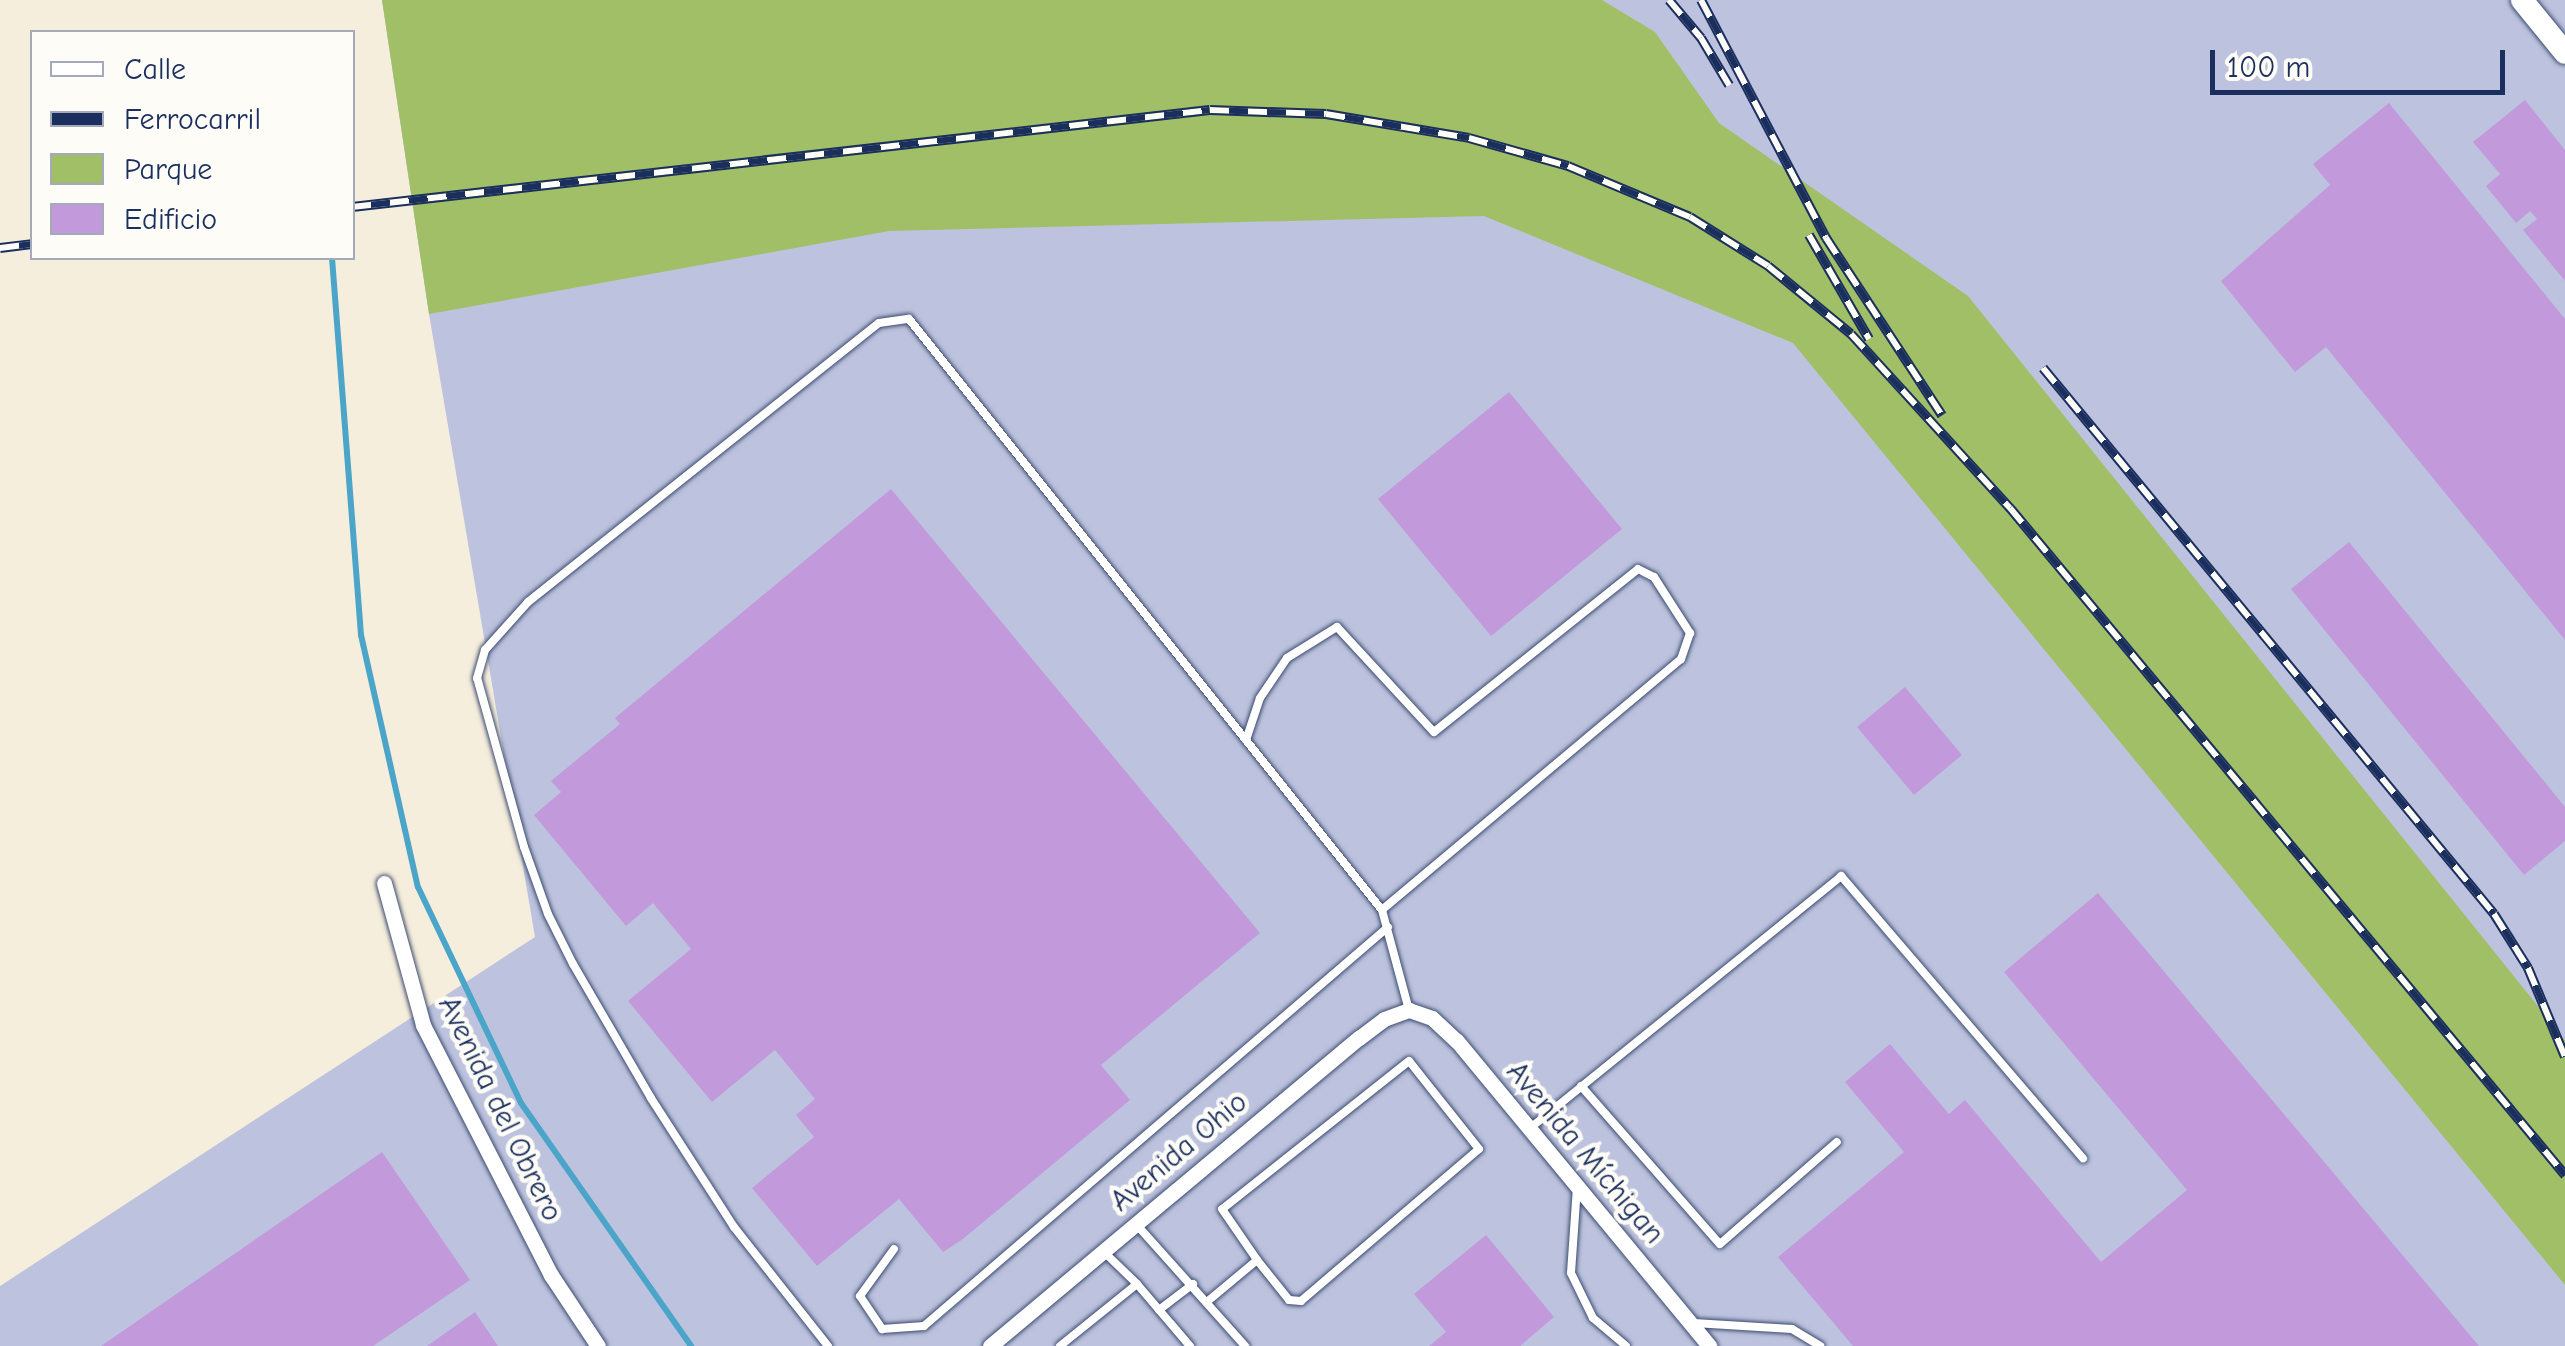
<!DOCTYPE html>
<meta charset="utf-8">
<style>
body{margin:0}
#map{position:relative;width:2565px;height:1346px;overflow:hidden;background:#f6eedc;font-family:"Comic Neue",sans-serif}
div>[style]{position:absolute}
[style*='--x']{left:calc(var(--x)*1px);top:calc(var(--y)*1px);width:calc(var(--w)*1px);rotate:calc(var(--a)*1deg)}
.industrial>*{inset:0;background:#bdc3de}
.green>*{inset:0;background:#a0bf67}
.stream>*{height:6px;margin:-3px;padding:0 3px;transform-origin:3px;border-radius:3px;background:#4ba5c9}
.building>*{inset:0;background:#c29adc}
.roads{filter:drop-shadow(0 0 2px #3c4c71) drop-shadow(0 0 2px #3c4c71)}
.lane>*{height:8px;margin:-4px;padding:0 4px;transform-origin:4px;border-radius:4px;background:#fff}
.street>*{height:15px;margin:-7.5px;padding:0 7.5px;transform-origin:7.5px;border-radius:7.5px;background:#fff}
.secondary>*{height:22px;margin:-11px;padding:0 11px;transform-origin:11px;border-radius:11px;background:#fff}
.rail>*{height:10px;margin-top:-5px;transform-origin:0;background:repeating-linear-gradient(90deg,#fdfcf7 0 19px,#1b2f5e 0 38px);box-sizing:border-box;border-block:2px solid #1b2f5e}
span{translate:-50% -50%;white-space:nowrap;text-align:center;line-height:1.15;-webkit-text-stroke:9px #fdfcf7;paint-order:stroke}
.street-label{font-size:30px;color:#1b2f5e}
.legend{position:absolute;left:30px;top:30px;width:325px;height:230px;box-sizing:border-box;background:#fdfcf7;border:2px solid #a3aaba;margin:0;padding:12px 18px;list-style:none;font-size:30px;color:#1b2f5e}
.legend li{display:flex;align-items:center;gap:20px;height:50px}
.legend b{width:50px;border:2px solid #a3aaba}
.scale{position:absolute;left:2210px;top:50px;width:295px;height:45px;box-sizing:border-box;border:5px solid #1b2f5e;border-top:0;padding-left:12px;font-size:30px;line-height:35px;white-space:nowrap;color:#1b2f5e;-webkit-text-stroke:8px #fdfcf7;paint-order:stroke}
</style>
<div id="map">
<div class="industrial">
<div style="clip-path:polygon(382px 0,2565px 0,2565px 1346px,0 1346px,0 1286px,535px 937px,429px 314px)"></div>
</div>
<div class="green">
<div style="clip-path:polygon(382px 0,1602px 0,1655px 32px,1719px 123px,1968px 296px,2565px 1040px,2565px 1285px,1793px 343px,1484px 216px,889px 231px,429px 314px)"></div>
</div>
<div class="stream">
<div style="--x:332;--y:258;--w:378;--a:85.6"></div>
<div style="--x:361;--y:635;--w:258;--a:77.3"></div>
<div style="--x:418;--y:887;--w:239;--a:64.5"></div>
<div style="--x:521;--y:1103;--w:297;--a:55"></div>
</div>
<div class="building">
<div style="clip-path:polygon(2525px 100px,2565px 150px,2565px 281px,2523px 230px,2537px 219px,2530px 211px,2516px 223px,2486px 186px,2500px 174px,2473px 142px)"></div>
<div style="clip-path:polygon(2389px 103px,2565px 319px,2565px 640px,2326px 347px,2295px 372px,2221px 281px,2330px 185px,2313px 164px)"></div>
<div style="clip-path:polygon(1509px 392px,1622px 529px,1491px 636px,1378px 499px)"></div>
<div style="clip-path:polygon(891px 489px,1260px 933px,1101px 1065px,1130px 1100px,963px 1239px,943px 1252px,899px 1199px,817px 1266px,752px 1188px,814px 1137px,796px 1115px,815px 1099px,775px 1050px,712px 1102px,628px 1001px,691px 949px,653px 903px,626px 926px,534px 815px,561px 792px,551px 781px,620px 724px,615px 718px)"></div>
<div style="clip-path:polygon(2349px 542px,2565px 807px,2565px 841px,2524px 875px,2291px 589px)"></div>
<div style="clip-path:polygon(1905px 687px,1962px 755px,1914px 795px,1857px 727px)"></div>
<div style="clip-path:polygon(2098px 893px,2479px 1346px,1853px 1346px,1778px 1257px,1904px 1152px,1845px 1082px,1890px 1044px,1949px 1114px,1965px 1100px,2101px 1262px,2187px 1190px,2004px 972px)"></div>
<div style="clip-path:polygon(382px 1152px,470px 1280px,373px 1346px,101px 1346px)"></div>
<div style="clip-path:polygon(1486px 1235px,1554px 1317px,1520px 1346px,1429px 1346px,1446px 1332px,1414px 1294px)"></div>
<div style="clip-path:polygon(475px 1312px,498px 1346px,427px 1346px)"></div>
</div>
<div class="roads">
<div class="lane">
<div style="--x:1246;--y:740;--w:44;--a:-71.6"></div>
<div style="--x:1260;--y:698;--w:48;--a:-56"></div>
<div style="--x:1287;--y:658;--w:59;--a:-31.8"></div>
<div style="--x:1337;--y:627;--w:143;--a:47.3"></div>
<div style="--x:1434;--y:732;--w:261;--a:-38.6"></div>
<div style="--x:1638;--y:569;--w:18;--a:27"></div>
<div style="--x:1654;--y:577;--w:67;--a:57.3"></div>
<div style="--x:1690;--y:633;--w:28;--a:109"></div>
<div style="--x:1681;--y:659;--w:390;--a:140"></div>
<div style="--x:1581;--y:1086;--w:210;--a:48.7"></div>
<div style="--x:1720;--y:1244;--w:155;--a:-41.1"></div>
<div style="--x:1529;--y:1129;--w:402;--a:-39"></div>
<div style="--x:1841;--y:876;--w:372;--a:49.4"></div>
<div style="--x:1577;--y:1187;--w:86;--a:94"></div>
<div style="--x:1571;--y:1273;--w:50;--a:63.9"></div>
<div style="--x:1593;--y:1318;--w:43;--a:40.3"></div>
<div style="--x:1136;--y:1224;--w:164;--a:48.2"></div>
<div style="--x:894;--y:1249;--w:58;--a:125.9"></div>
<div style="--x:860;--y:1296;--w:40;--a:56"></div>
<div style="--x:882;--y:1329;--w:42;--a:-4.1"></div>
<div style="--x:924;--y:1326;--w:612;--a:-40.69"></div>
<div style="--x:1103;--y:1251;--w:47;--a:44.1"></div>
<div style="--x:1137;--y:1284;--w:82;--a:49.5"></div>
<div style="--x:1208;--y:1301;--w:64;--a:-39.9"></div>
<div style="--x:1257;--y:1260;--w:51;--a:51.3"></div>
<div style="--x:1289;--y:1300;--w:12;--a:5"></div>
<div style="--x:1301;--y:1301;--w:234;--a:-40.5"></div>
<div style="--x:1479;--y:1149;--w:112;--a:-128.5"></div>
<div style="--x:1409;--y:1061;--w:238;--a:141.6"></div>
<div style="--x:1222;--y:1209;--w:62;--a:55.5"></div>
<div style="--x:1159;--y:1310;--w:43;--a:-37.4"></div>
<div style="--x:1694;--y:1323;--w:98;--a:3.5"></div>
<div style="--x:1792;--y:1329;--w:33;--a:31"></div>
<div style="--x:828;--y:1346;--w:152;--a:-128.3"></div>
<div style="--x:734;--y:1227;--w:153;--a:-122.8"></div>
<div style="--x:651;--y:1098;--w:155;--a:-120.2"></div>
<div style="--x:573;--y:964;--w:56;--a:-116.6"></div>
<div style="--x:548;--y:914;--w:71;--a:-109.7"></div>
<div style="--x:524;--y:847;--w:175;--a:-105.5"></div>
<div style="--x:477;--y:678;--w:29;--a:-74"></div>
<div style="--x:485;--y:650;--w:64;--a:-48.1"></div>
<div style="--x:528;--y:602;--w:448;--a:-38.5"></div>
<div style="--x:879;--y:323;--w:30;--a:-8"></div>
<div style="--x:909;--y:319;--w:757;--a:51.33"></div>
<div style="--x:1382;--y:910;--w:104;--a:74.9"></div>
<div style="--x:1060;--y:1346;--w:99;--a:-38.8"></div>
</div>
<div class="street">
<div style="--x:384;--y:883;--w:147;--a:74.6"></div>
<div style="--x:423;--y:1025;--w:281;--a:62.9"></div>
<div style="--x:551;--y:1275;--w:85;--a:56.5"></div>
<div style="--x:990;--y:1346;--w:481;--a:-39.9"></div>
<div style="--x:1359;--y:1038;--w:31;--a:-37"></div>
<div style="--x:1384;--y:1019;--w:27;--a:-20"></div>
<div style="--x:1409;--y:1010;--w:24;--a:19"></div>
<div style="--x:1432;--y:1018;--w:34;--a:43"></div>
<div style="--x:1457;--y:1041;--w:396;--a:50.4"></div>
</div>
<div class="secondary">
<div style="--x:2522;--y:0;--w:68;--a:50.9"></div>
</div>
</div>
<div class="rail">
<div style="--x:1669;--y:0;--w:50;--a:49.9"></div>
<div style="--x:1701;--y:38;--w:55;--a:59.2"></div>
<div style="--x:1701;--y:0;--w:269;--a:62.3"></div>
<div style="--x:1826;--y:238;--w:212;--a:56.8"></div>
<div style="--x:352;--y:207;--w:863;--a:-6.45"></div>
<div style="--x:1210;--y:110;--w:116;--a:2"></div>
<div style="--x:1326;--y:114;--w:145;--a:9.5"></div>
<div style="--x:1469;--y:138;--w:103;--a:15.8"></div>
<div style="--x:1568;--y:166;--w:132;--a:22.7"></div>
<div style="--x:1690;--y:217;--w:92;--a:32.1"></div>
<div style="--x:1768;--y:266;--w:107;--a:39.3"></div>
<div style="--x:1851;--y:334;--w:236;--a:47.6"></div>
<div style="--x:2010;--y:508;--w:868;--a:50.24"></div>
<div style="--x:1809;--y:235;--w:120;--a:60"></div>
<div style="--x:0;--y:248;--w:32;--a:-7"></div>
<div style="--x:2043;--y:368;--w:708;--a:50.44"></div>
<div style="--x:2494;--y:914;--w:64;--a:57.8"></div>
<div style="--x:2528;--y:968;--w:96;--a:67.4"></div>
</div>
<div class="street-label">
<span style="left:500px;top:1109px;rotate:64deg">Avenida del Obrero</span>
<span style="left:1179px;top:1152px;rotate:-40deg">Avenida Ohio</span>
<span style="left:1585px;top:1153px;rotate:50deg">Avenida Míchigan</span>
</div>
<ul class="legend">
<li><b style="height:12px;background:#fff"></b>Calle</li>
<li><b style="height:12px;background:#1b2f5e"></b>Ferrocarril</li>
<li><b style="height:28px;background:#a0bf67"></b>Parque</li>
<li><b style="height:28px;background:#c29adc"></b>Edificio</li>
</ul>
<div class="scale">100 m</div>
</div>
